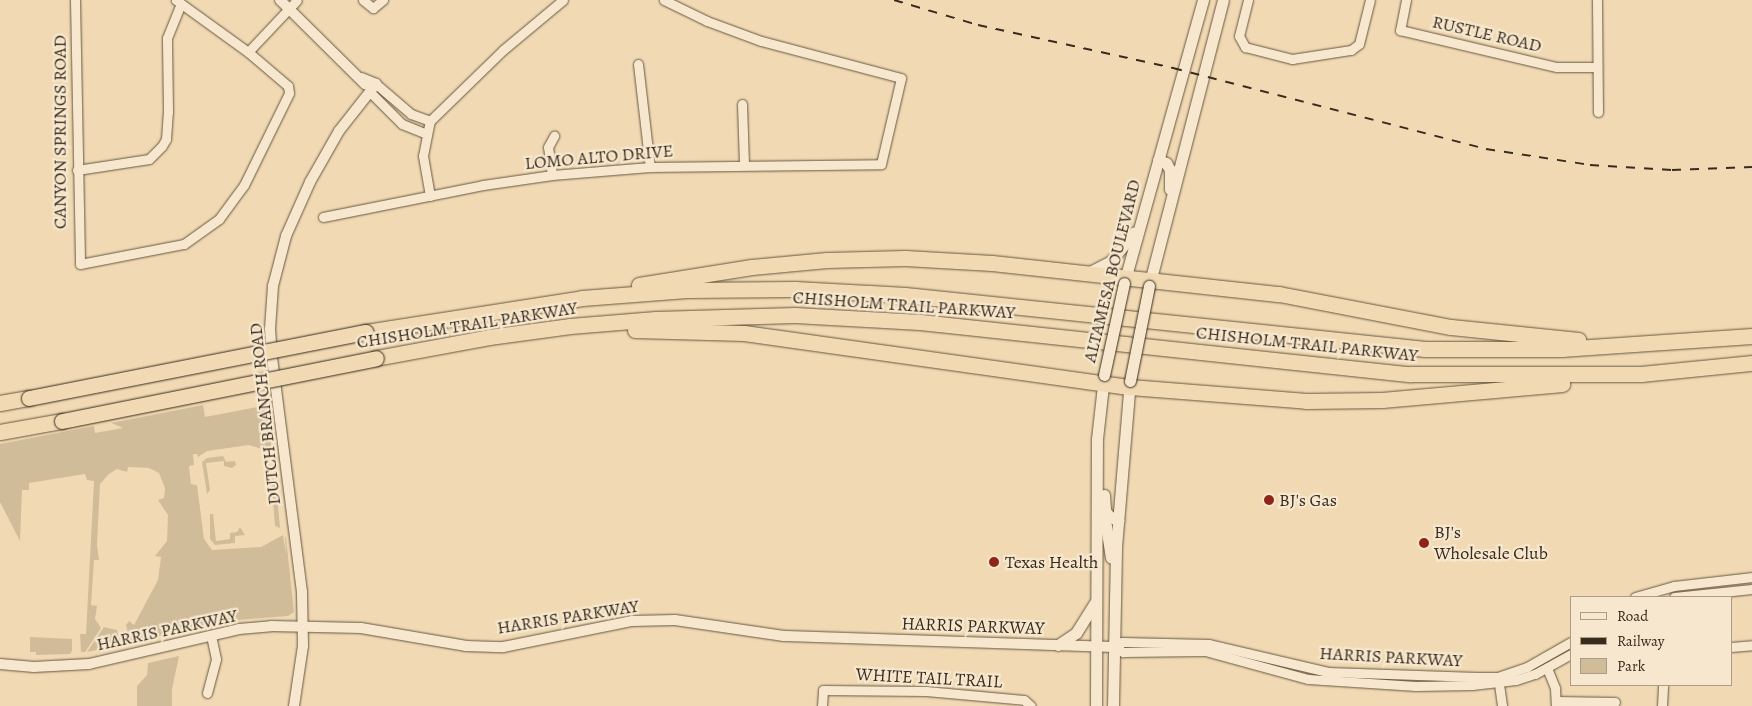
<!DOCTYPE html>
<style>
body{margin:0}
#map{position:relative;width:1752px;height:706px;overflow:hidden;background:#f1dab3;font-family:Alegreya,serif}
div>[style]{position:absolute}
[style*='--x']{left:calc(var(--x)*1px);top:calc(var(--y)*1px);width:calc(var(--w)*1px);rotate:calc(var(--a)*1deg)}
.green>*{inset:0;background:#d1bc9a}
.roads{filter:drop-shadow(0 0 1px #665742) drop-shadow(0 0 1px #665742)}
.minor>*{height:9px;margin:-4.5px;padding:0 4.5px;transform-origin:4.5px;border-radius:4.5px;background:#f6e7ce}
.tertiary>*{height:10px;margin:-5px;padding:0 5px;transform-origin:5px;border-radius:5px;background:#f6e7ce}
.secondary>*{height:11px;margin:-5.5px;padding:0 5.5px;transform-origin:5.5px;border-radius:5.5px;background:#f6e7ce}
.motorway>*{height:15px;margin:-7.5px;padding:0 7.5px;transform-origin:7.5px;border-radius:7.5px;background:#f1dab3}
.rail>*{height:2px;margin-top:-1px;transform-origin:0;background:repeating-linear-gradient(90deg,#372b1d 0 9px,transparent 0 18px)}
.bridges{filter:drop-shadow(0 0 1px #372b1d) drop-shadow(0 0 1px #372b1d)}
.secondary-bridge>*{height:11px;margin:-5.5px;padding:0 5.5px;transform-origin:5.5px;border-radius:5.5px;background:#f6e7ce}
.motorway-bridge>*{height:15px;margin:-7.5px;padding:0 7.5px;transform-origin:7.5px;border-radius:7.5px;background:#f1dab3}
.dots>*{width:14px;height:14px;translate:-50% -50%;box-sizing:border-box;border:2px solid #f6e7ce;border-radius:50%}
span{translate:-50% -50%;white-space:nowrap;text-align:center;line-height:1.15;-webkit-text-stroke:4.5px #f6e7ce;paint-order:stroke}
.street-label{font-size:18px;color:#372b1d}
.poi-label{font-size:18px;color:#372b1d}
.left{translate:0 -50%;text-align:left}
.legend{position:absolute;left:1570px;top:596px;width:162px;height:90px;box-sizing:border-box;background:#f6e7ce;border:1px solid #aa9c87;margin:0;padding:6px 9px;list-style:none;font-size:15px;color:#372b1d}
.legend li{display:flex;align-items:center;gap:10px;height:25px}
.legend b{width:25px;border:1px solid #aa9c87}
</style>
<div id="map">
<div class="green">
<div style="clip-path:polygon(261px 396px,267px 412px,272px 452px,249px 445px,207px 451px,198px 457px,197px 454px,193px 454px,194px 465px,189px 466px,191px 484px,197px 485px,204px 539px,212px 550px,261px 547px,283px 535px,286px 554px,285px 536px,286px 538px,294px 612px,288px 616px,237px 620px,130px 642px,126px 625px,129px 621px,134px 625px,158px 580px,161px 557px,155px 556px,167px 541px,168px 515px,158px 500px,164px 498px,165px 488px,159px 473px,149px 468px,128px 467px,127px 472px,117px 469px,109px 474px,100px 484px,97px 545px,99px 560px,94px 560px,91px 605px,97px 606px,95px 619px,101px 628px,85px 652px,81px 652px,80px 634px,86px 634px,94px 481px,87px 480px,85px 474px,29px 483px,29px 490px,22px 490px,20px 541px,0 502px,0 444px,94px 426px,95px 433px,123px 428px,111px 423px,203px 405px,205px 417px,263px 406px)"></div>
<div style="clip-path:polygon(223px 456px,226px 462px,235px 461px,236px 465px,232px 468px,224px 466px,224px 461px,206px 463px,210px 490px,207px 494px,202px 462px,207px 458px)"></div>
<div style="clip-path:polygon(271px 476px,276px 484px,280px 528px,275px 526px)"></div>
<div style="clip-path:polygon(210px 514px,213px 514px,216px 541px,230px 539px,230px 533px,237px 532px,240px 527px,245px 535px,235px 536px,235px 543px,215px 545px,210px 539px)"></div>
<div style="clip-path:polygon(104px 627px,117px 630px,121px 645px,87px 652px)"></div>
<div style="clip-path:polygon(30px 637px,72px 639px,72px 651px,70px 654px,36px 655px,36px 652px,30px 652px)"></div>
<div style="clip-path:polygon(179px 656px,172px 689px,172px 706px,137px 706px,137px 686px,147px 675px,148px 663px)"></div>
</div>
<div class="roads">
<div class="minor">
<div style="--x:75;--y:0;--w:264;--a:88.9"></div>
<div style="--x:80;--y:264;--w:106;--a:-10.9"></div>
<div style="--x:184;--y:244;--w:43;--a:-35.5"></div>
<div style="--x:219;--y:219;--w:42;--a:-53.7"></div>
<div style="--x:244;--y:185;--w:102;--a:-63.9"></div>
<div style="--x:289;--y:93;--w:7;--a:-98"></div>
<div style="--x:288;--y:86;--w:52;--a:-139.6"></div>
<div style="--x:248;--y:52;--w:89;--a:-144.2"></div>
<div style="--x:363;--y:0;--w:13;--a:39"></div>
<div style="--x:373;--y:8;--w:13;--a:-39"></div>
<div style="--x:1248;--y:0;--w:37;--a:104"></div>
<div style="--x:1239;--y:36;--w:13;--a:61"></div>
<div style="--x:1245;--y:47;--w:49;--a:14.3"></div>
<div style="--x:1292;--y:59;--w:60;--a:-8.7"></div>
<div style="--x:1351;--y:50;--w:10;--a:-37"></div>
<div style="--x:1359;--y:44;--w:45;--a:-76"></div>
<div style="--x:1406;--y:0;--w:31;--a:101"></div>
<div style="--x:1400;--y:30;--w:161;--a:13.3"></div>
<div style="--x:1557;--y:67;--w:40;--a:0"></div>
<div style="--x:1597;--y:0;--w:112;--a:89.5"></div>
<div style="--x:248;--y:52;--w:71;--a:-46.7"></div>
<div style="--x:638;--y:64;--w:104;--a:83.4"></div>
<div style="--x:376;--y:84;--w:46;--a:40.6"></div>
<div style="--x:411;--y:114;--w:20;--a:20"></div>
<div style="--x:370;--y:92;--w:45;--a:45"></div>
<div style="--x:402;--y:124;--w:27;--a:22"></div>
<div style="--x:742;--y:104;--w:60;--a:88.1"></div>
<div style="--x:77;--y:170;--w:73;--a:-8.7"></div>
<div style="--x:149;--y:159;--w:18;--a:-45"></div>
<div style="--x:162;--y:146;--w:8;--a:-60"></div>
<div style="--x:166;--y:139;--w:27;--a:-86"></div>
<div style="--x:168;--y:112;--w:74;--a:-90.8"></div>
<div style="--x:167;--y:38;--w:37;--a:-68"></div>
<div style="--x:552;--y:175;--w:28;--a:-98"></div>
<div style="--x:548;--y:147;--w:13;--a:-61"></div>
<div style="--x:430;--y:196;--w:41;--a:-99.9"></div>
<div style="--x:423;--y:156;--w:36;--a:-79"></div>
<div style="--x:430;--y:121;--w:102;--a:-44.2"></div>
<div style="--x:503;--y:50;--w:78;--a:-39.8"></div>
<div style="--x:323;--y:217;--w:163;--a:-11.3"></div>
<div style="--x:483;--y:185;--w:70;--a:-8.2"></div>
<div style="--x:552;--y:175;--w:98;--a:-4.7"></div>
<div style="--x:650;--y:167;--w:231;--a:-0.7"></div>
<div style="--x:881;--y:164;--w:88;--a:-76.9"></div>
<div style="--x:901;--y:78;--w:145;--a:-165.2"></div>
<div style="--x:761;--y:41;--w:58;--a:-159.7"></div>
<div style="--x:707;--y:21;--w:48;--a:-154"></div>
<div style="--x:1635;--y:597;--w:41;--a:-15.8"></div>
<div style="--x:1674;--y:586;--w:79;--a:-6.6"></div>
<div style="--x:1674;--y:597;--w:78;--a:-5.9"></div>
<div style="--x:1571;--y:642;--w:51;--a:150.4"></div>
<div style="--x:1527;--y:667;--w:31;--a:161"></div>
<div style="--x:1498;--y:677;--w:21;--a:180"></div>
<div style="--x:1477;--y:677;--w:149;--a:-178.1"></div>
<div style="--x:1328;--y:672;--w:122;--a:-166.8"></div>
<div style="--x:1209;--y:644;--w:87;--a:-178.7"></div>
<div style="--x:1122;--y:642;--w:8;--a:140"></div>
<div style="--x:1116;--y:647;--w:9;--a:36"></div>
<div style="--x:1123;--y:652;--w:82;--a:-0.7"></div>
<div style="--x:1205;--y:651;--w:107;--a:15.2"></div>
<div style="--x:1308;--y:679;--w:108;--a:3.7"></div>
<div style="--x:1416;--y:686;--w:56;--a:-1"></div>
<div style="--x:1472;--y:685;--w:44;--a:-6.5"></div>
<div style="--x:1516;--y:680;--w:20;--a:-18"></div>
<div style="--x:1535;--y:674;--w:41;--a:-29.1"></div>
<div style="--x:1731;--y:647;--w:21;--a:-5"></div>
<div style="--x:1547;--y:668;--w:22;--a:68"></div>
<div style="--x:1555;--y:688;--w:18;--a:87"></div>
<div style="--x:1498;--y:677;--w:29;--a:82"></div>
<div style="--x:207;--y:693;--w:35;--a:-75"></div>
<div style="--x:216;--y:659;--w:24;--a:-102"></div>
<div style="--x:1556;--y:701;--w:59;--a:1"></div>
<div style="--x:822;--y:706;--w:16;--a:-86"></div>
<div style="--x:823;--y:690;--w:103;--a:0.6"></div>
<div style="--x:926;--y:691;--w:98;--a:5.2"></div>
<div style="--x:1024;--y:700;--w:9;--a:41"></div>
<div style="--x:1662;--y:706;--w:21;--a:-87"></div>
</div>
<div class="tertiary">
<div style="--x:280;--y:0;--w:120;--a:44.7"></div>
<div style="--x:0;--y:664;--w:34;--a:5"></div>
<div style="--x:34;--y:667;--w:55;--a:-3.1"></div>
<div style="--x:89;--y:664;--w:154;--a:-13.1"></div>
<div style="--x:239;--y:629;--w:32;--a:-5"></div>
<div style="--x:271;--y:626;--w:90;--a:1.3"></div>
<div style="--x:361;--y:628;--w:107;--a:9.7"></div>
<div style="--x:466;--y:646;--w:37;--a:2"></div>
<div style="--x:503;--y:647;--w:132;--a:-11.4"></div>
<div style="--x:632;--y:621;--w:43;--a:-1.3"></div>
<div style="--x:675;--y:620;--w:110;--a:8.4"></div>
<div style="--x:784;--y:636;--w:332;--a:1.9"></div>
<div style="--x:294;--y:706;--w:61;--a:-81.5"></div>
<div style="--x:303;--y:646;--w:54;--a:-91.1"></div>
<div style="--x:302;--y:592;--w:237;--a:-97.3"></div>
<div style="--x:272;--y:357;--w:28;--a:-94"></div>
<div style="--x:270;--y:329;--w:43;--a:-86"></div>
<div style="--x:273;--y:286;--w:52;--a:-75.4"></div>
<div style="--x:286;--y:236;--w:59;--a:-66"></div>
<div style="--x:310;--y:182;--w:59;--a:-60.4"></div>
<div style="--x:339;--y:131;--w:60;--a:-51.8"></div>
<div style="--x:376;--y:84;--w:16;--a:-158"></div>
</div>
<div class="secondary">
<div style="--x:1158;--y:160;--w:9;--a:21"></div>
<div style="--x:1166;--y:163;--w:8;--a:60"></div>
<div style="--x:1170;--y:170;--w:19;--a:90"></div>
<div style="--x:1090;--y:272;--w:22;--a:-27"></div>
<div style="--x:1110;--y:262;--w:38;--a:-51"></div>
<div style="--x:1124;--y:283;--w:294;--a:-74.4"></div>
<div style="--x:1149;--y:286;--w:295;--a:-75.5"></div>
<div style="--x:1104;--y:495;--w:16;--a:86"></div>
<div style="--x:1105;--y:511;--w:8;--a:50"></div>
<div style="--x:1110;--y:517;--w:9;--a:21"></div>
<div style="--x:1097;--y:518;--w:12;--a:42"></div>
<div style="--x:1106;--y:526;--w:32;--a:81"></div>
<div style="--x:1058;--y:645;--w:22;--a:-34"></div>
<div style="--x:1076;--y:633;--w:36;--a:-58"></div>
<div style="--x:1096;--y:706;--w:267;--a:-89.8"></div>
<div style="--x:1097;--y:439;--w:62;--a:-83.6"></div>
<div style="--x:1113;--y:706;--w:159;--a:-88.9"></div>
<div style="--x:1116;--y:547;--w:167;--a:-85.2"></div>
</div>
<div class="motorway">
<div style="--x:639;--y:285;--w:114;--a:-9.1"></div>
<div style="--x:752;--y:267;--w:75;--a:-5.3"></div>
<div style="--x:827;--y:260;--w:78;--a:-1.5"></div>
<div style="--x:905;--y:258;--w:87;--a:3.3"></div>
<div style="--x:992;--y:263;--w:289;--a:6.2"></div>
<div style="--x:1279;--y:294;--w:175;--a:10.9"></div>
<div style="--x:1451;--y:327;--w:128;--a:5.8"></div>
<div style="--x:635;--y:330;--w:109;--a:1.6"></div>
<div style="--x:744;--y:333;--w:390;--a:8"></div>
<div style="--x:1130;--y:387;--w:177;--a:4.5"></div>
<div style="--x:1306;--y:401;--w:76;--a:-0.8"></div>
<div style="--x:1382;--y:400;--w:181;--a:-5.1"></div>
<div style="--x:366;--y:332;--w:219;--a:-8.9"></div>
<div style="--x:582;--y:298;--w:105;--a:-4.4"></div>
<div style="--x:687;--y:290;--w:108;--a:-0.5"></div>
<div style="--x:795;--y:289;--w:110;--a:3.1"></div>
<div style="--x:905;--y:295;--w:523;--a:5.93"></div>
<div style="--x:1425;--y:349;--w:136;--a:0"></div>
<div style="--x:1561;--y:349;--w:191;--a:-3.9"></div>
<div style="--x:376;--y:358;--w:115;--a:-10.5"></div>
<div style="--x:489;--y:337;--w:82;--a:-7.7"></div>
<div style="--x:570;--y:326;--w:86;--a:-4.7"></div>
<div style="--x:656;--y:319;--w:139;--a:-1.6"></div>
<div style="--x:795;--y:315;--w:125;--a:3.2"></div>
<div style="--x:920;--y:322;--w:493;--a:6.1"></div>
<div style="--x:1410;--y:374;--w:231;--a:0"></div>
<div style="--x:1641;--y:374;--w:112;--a:-5.7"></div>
<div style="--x:0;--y:403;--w:29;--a:-10"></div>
<div style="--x:0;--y:432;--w:63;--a:-10.1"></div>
</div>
</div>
<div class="rail">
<div style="--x:894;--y:0;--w:88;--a:16.6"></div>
<div style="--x:978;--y:25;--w:200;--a:12.4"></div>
<div style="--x:1173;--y:68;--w:323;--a:14.5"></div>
<div style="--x:1486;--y:149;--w:105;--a:8.7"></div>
<div style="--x:1590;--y:165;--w:82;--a:3.5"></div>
<div style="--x:1672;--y:170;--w:80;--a:-2.1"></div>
</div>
<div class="bridges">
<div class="secondary-bridge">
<div style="--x:1104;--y:375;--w:94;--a:-77.7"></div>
<div style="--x:1130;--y:381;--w:97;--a:-78.7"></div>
</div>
<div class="motorway-bridge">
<div style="--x:29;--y:398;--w:343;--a:-11.1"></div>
<div style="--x:62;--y:421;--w:320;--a:-11.3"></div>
</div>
</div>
<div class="dots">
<div style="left:1269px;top:500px;background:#8f2418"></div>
<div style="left:1424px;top:543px;background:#8f2418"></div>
<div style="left:994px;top:562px;background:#8f2418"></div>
</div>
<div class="street-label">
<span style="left:1487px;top:34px;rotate:13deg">RUSTLE ROAD</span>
<span style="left:60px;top:132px;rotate:-90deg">CANYON SPRINGS ROAD</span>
<span style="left:599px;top:157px;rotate:-5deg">LOMO ALTO DRIVE</span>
<span style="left:1112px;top:271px;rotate:-76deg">ALTAMESA BOULEVARD</span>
<span style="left:904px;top:305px;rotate:4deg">CHISHOLM TRAIL PARKWAY</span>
<span style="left:467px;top:325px;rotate:-9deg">CHISHOLM TRAIL PARKWAY</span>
<span style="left:1307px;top:344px;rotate:6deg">CHISHOLM TRAIL PARKWAY</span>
<span style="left:265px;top:414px;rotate:-96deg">DUTCH BRANCH ROAD</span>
<span style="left:568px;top:617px;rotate:-9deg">HARRIS PARKWAY</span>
<span style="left:973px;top:626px;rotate:2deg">HARRIS PARKWAY</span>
<span style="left:167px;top:630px;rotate:-12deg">HARRIS PARKWAY</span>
<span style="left:1391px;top:657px;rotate:3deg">HARRIS PARKWAY</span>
<span style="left:929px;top:678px;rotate:3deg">WHITE TAIL TRAIL</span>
</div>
<div class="poi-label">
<span class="left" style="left:1279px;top:500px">BJ's Gas</span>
<span class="left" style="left:1434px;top:543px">BJ's<br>Wholesale Club</span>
<span class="left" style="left:1005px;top:562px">Texas Health</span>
</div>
<ul class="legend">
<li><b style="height:6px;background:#f6e7ce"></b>Road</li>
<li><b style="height:6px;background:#372b1d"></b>Railway</li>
<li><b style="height:14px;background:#d1bc9a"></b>Park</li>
</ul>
</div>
